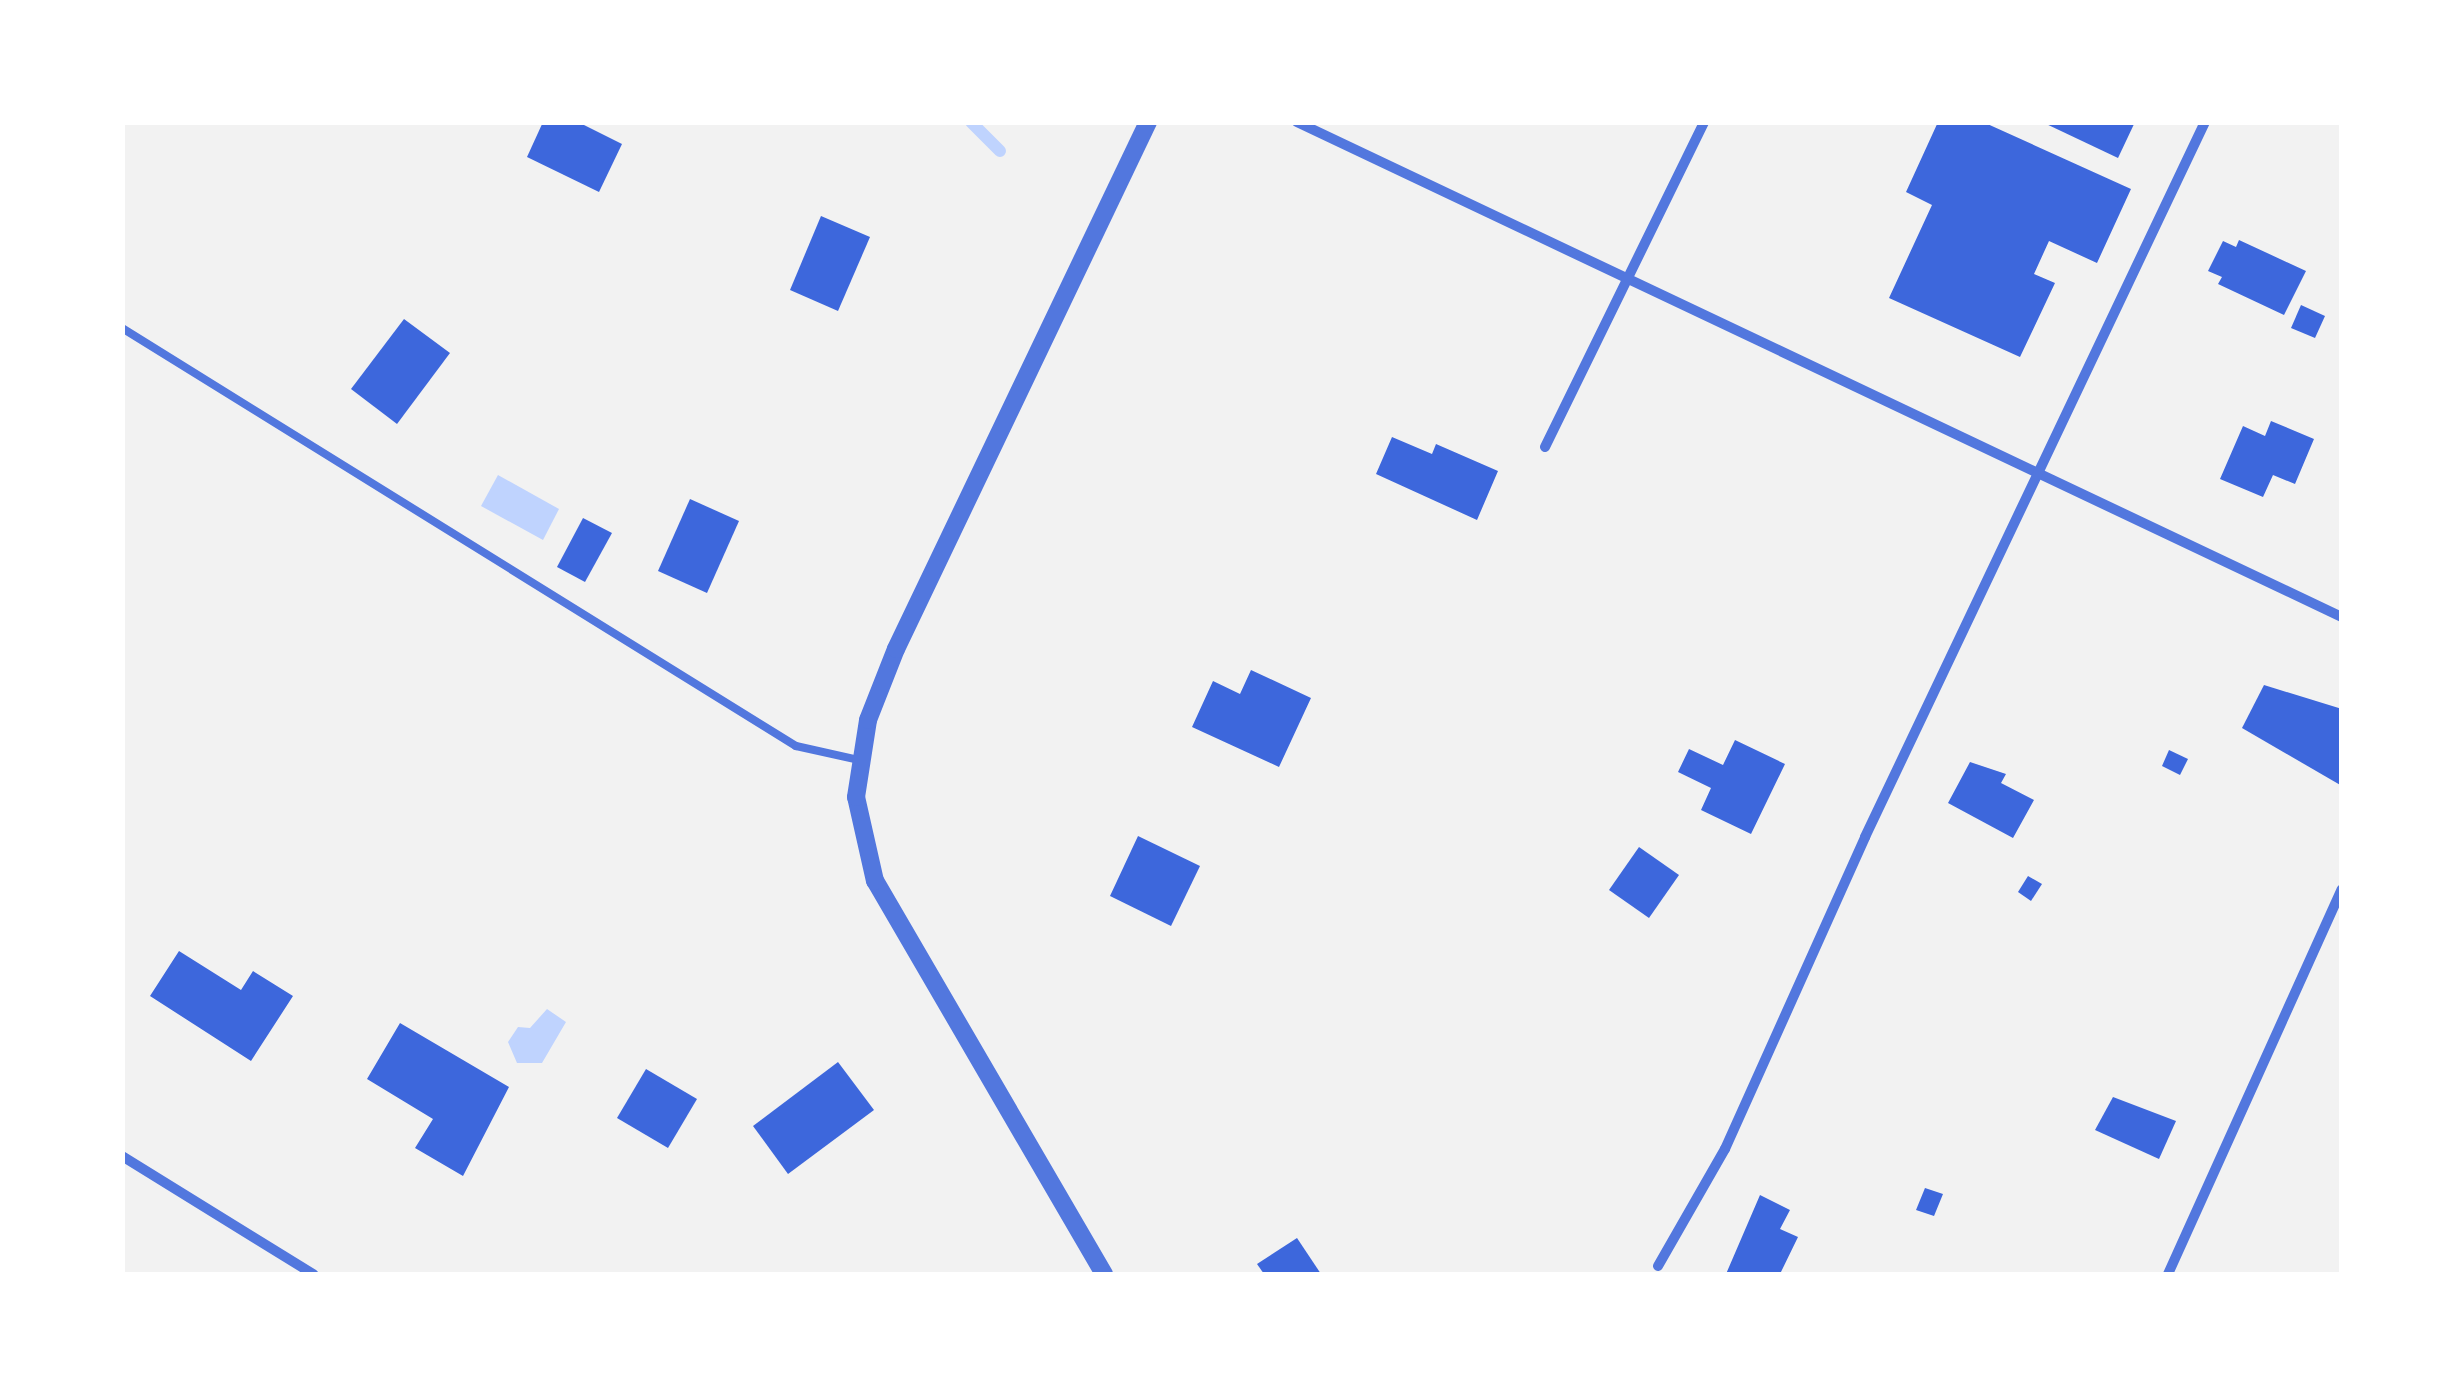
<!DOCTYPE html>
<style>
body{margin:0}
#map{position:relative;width:2464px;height:1397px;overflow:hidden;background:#f2f2f2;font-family:Roboto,sans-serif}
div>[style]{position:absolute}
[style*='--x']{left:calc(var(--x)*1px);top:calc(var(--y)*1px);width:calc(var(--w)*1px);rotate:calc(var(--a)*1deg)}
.water>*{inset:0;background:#bfd3fe}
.stream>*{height:12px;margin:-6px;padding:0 6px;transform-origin:6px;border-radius:6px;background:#bfd3fe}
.building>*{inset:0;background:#3d67dc}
.service>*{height:8px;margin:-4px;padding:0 4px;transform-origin:4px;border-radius:4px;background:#5277de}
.minor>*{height:10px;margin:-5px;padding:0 5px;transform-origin:5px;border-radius:5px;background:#5277de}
.tertiary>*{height:18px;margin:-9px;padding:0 9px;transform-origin:9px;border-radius:9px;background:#5277de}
span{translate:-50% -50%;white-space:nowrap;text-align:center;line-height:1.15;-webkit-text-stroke:9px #fff;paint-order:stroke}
.frame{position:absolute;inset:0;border:125px solid #fff;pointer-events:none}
</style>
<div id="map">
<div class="water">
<div style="clip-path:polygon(498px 475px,559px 509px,543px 540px,481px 506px)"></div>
<div style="clip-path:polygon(547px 1009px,566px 1022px,542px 1063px,517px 1063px,508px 1042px,518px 1027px,530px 1028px)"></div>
</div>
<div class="stream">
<div style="--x:971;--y:122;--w:41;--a:45"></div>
</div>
<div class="building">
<div style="clip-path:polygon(543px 122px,578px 122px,622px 144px,599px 192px,527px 157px)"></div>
<div style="clip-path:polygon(1938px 122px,1983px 122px,2131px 189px,2097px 263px,2049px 241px,2034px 274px,2055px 283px,2020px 357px,1889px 298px,1932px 205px,1906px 192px)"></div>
<div style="clip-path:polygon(2042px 122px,2135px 122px,2118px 158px)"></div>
<div style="clip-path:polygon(821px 216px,870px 237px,838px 311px,790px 290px)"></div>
<div style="clip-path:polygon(2239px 240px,2306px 271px,2284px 315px,2218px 284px,2222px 277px,2208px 271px,2223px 241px,2236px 247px)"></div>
<div style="clip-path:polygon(2301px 305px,2325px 316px,2315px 338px,2291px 328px)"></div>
<div style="clip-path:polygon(404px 319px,450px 353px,397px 424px,351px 389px)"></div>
<div style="clip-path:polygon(2271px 421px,2314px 439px,2295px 484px,2273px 475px,2263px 497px,2220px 479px,2243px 426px,2265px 436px)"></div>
<div style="clip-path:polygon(1392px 437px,1432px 454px,1436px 444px,1498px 471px,1477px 520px,1376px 474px)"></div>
<div style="clip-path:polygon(690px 499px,739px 521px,707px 593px,658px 571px)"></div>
<div style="clip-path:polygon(583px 518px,612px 533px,585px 582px,557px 567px)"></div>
<div style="clip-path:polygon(1251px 670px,1311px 698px,1279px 767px,1192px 727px,1213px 681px,1240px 694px)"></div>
<div style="clip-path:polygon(2264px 685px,2342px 709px,2342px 786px,2242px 728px)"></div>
<div style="clip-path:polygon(1735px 740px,1785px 764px,1751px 834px,1701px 810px,1711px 788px,1678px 772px,1689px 749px,1723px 765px)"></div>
<div style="clip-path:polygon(2169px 750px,2188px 759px,2180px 775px,2162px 766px)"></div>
<div style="clip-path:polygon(1970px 762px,2006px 774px,2001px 783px,2034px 800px,2013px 838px,1948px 803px)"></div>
<div style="clip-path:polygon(1138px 836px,1200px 866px,1171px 926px,1110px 896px)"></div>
<div style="clip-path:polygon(1639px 847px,1679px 875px,1649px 918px,1609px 890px)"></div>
<div style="clip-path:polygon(2028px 876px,2042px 884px,2031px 901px,2018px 892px)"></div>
<div style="clip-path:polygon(179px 951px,241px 990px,253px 971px,293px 996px,251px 1061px,150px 996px)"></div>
<div style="clip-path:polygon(400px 1023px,509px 1087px,463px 1176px,415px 1148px,433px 1119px,367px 1079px)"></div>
<div style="clip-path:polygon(838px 1062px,874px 1110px,788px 1174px,753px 1126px)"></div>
<div style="clip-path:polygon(646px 1069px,697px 1099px,668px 1148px,617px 1118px)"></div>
<div style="clip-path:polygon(2113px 1097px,2176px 1121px,2159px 1159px,2095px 1130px)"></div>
<div style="clip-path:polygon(1925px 1188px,1943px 1194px,1934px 1216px,1916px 1210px)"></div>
<div style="clip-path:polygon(1760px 1195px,1790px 1210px,1780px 1229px,1798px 1237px,1780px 1274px,1726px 1274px)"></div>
<div style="clip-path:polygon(1297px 1238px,1321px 1274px,1264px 1274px,1257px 1264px)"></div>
</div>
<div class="service">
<div style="--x:122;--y:328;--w:793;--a:31.81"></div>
<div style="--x:796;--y:746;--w:65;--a:12.5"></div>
</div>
<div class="minor">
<div style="--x:1297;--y:122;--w:1156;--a:25.35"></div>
<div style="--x:1545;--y:447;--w:362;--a:-63.9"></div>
<div style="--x:122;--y:1156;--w:225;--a:31.7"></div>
<div style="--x:1658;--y:1266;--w:135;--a:-60.2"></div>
<div style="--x:1725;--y:1149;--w:342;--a:-65.8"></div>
<div style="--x:1865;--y:837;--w:792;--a:-64.57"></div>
<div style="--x:2168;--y:1274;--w:422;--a:-65.7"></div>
</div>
<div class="tertiary">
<div style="--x:1104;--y:1274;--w:455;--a:-120.2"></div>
<div style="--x:875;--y:881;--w:86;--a:-102.7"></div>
<div style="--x:856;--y:797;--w:78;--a:-81.1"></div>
<div style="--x:868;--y:720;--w:76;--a:-68.5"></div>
<div style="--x:896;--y:649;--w:584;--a:-64.44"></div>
</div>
<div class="frame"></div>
</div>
